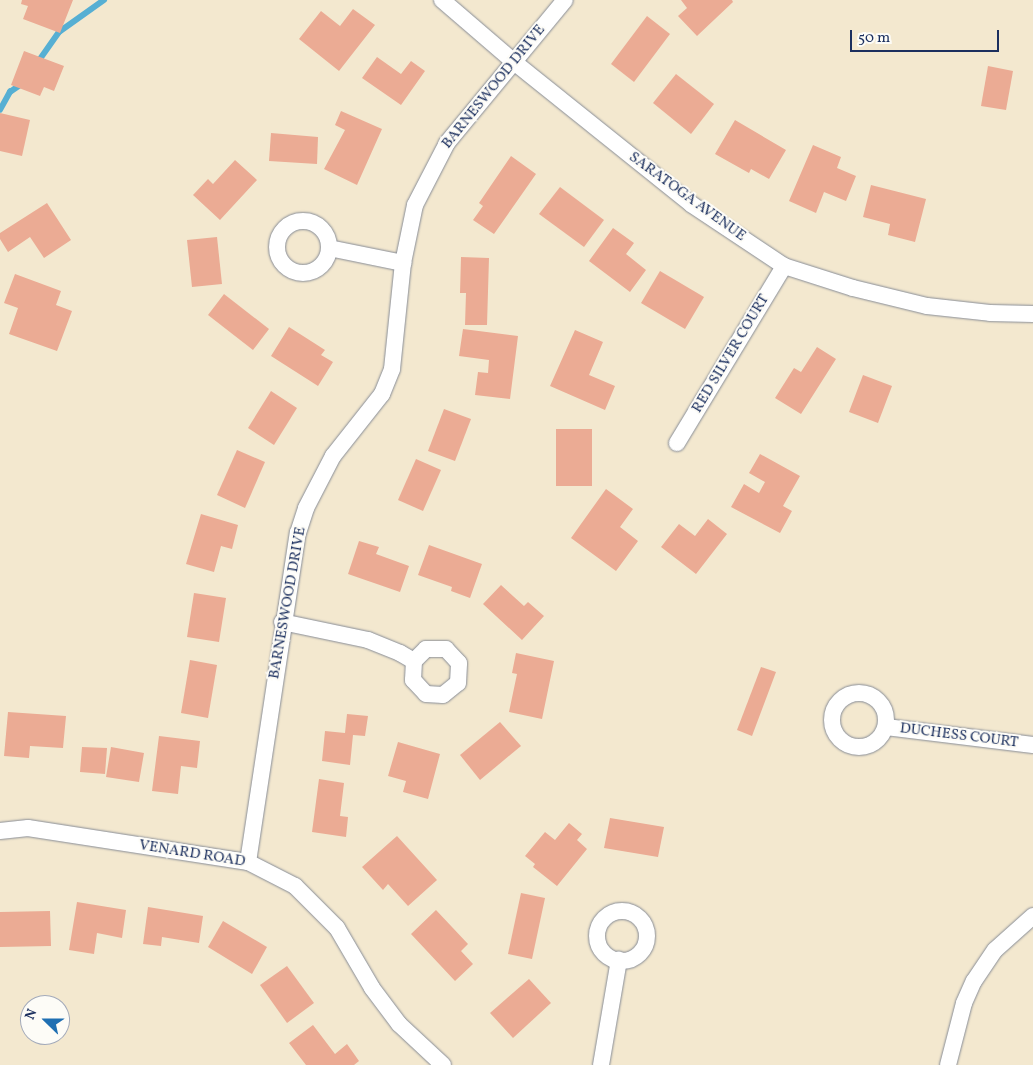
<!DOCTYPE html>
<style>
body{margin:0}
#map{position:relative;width:1033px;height:1065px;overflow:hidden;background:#f3e8cf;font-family:Vollkorn,serif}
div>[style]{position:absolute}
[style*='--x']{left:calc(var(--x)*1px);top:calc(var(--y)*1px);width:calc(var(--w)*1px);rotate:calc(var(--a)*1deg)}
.stream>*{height:5.5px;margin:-2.75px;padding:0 2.75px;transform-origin:2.75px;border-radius:2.75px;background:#56afd3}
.building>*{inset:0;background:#ebab94}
.roads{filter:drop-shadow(0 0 1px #878c96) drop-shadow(0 0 1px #878c96)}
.minor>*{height:16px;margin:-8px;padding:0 8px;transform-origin:8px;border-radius:8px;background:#fff}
.minor>.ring{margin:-8px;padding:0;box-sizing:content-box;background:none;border:16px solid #fff;border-radius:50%}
span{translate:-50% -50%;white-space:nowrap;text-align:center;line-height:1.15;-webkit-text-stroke:4px #fdfcf7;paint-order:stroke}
.street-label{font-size:15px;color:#1b2f5e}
.north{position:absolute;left:20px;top:995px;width:50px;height:50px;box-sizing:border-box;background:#fdfcf7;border:1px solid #a3aaba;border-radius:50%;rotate:292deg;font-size:14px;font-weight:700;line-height:20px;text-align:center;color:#1b2f5e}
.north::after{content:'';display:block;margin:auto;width:18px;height:22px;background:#1f6fb2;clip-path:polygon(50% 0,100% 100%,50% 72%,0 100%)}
.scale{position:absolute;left:850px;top:30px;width:149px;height:22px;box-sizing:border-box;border:2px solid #1b2f5e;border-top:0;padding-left:6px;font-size:15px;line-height:18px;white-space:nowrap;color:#1b2f5e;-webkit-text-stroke:4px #fdfcf7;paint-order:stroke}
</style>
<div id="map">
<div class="stream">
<div style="--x:38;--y:62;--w:37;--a:-55"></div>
<div style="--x:59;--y:32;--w:55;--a:-35.4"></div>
<div style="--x:0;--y:110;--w:21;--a:-61"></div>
<div style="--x:10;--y:92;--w:14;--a:-34"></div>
</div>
<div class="building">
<div style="clip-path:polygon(22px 0,73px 0,60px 33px,23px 19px,28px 6px,21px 4px)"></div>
<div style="clip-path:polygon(681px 0,732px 0,733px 2px,697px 36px,678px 16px,687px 8px)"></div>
<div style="clip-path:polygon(353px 9px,375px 25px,339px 71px,299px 39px,321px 11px,340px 26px)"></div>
<div style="clip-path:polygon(647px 16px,670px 34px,634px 82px,611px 64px)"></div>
<div style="clip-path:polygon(24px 51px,64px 66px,54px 91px,44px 87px,40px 96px,11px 85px)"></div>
<div style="clip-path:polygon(377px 57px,401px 74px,411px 61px,425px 71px,401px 105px,362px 78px)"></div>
<div style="clip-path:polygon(988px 66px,1013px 71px,1006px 110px,981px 106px)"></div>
<div style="clip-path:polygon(676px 74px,714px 104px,691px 134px,653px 103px)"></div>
<div style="clip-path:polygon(341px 111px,382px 129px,357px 185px,324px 169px,345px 130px,335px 125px)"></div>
<div style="clip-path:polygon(0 113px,30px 120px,22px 156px,0 151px)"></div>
<div style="clip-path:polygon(735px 120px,786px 150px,769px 179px,751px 169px,749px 173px,715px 154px)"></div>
<div style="clip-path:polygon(271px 133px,318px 137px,317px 164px,269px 161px)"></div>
<div style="clip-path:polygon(813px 145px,841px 157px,837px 168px,856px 176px,846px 201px,824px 192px,816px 213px,789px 201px)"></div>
<div style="clip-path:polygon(511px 156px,536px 174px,494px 234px,473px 220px,483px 206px,479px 203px)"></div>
<div style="clip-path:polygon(235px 160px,257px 180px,220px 220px,193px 195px,208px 179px,213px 184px)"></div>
<div style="clip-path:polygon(871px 185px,926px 199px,915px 242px,888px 235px,890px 224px,863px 217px)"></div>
<div style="clip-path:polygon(560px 187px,604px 220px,584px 247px,539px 214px)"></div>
<div style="clip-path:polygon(47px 203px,71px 240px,44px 258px,30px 237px,8px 252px,0 239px,0 233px)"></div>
<div style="clip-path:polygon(613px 228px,634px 243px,626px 254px,646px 270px,630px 292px,589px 261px)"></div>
<div style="clip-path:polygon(217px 237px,222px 284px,192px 287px,187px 240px)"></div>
<div style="clip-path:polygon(461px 257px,489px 258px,487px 325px,465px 325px,466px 293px,460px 293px)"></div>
<div style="clip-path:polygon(660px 271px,704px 297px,685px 329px,641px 303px)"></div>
<div style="clip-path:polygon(15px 274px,61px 291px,56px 305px,72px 311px,57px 351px,9px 334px,18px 308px,4px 303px)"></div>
<div style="clip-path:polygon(224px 294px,269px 329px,253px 350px,208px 315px)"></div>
<div style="clip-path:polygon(289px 327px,325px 350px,321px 355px,333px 362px,318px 386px,271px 356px)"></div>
<div style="clip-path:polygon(463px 329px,518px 336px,510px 399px,475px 395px,478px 372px,488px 373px,489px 360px,459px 356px)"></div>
<div style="clip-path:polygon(575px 330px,603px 342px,589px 375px,615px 386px,605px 410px,550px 386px)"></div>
<div style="clip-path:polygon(817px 347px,836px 359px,801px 414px,775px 398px,794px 368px,801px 372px)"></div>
<div style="clip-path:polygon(863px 375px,892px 386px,878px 423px,849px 412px)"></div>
<div style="clip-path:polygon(271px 391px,297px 408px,274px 445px,248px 428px)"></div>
<div style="clip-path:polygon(444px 409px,471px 419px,455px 461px,428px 451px)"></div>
<div style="clip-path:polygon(556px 429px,592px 429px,592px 486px,556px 486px)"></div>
<div style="clip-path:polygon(237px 450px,265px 462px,245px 508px,217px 495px)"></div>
<div style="clip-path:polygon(760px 454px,800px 476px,783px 506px,792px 511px,780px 533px,731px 507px,744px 484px,759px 493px,765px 482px,749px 473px)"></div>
<div style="clip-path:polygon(416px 459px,441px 470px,423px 511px,398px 500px)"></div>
<div style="clip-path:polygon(606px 489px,633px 509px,620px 527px,638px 541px,616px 571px,571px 538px)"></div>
<div style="clip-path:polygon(201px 514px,238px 525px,232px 549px,221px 546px,214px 572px,186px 564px)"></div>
<div style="clip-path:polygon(708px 519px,727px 534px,696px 574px,661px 547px,679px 524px,695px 536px)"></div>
<div style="clip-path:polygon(359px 541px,379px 547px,376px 554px,409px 566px,400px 592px,348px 574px)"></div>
<div style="clip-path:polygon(429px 545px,482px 564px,470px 598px,451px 591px,452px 587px,418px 575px)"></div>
<div style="clip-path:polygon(501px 585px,524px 606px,528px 602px,544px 616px,522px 640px,483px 604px)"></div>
<div style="clip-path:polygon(194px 593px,226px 598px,219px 642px,187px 637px)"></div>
<div style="clip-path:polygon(516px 653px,554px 661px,542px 719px,509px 712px,517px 674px,512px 673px)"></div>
<div style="clip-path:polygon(190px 660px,217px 665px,208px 718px,181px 713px)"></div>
<div style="clip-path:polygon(761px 667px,776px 672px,752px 736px,737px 730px)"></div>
<div style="clip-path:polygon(8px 712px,66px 716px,63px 748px,30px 746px,29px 758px,4px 756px)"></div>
<div style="clip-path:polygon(347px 714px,368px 716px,365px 736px,353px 735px,350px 765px,322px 761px,325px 731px,345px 733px)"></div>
<div style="clip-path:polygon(500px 722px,521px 746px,480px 780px,460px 755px)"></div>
<div style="clip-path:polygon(159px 736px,200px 741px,197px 768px,181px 766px,178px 794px,152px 791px)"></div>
<div style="clip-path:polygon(398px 742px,440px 754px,428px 799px,403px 792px,406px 781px,388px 776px)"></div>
<div style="clip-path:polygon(82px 747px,107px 748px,105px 774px,80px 772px)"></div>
<div style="clip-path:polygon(111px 747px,144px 753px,139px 782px,106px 777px)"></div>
<div style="clip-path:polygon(319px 779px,344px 783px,340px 816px,348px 817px,346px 837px,312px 832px)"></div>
<div style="clip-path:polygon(610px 818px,664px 827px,658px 857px,604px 848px)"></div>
<div style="clip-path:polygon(569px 823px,582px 834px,577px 840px,587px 849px,557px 886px,533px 867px,535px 864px,525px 856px,545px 832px,555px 840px)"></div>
<div style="clip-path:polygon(397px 836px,437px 880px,408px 906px,388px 884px,383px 890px,362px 867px)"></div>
<div style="clip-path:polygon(521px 893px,545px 898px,532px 959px,508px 954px)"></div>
<div style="clip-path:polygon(77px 902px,126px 910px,122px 938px,97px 933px,94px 954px,69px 950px)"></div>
<div style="clip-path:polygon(148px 907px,203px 916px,199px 943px,162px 937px,161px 946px,143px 944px)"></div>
<div style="clip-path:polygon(436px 910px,468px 944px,461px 951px,473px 964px,455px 981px,411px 934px)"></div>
<div style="clip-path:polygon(50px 911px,51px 946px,0 947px,0 912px)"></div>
<div style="clip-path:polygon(223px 921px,267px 947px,252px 974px,208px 947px)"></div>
<div style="clip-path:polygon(287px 966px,314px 1003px,287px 1023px,260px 985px)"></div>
<div style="clip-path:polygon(529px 979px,551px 1003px,513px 1038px,490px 1013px)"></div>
<div style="clip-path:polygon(313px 1025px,335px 1054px,347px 1044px,359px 1061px,354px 1065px,306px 1065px,289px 1043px)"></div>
</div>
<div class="roads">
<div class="minor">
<div style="--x:442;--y:0;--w:95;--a:40.7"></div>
<div style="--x:514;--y:62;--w:227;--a:38.7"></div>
<div style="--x:691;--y:204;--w:112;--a:33.7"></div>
<div style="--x:784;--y:266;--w:72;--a:17.7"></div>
<div style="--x:853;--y:288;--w:76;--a:13.7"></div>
<div style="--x:927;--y:306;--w:63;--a:6.3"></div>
<div style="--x:990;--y:313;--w:43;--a:1.3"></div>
<div class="ring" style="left:277px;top:221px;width:36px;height:36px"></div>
<div style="--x:329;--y:248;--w:76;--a:11.5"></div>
<div style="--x:677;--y:443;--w:207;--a:-58.8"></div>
<div style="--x:282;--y:622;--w:88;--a:11.8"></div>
<div style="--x:368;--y:640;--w:35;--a:22"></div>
<div style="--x:400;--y:653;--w:16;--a:30"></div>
<div style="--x:414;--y:661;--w:19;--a:93"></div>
<div style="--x:413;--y:680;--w:19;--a:47"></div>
<div style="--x:426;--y:694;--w:17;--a:3"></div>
<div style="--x:443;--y:695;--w:19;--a:-39"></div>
<div style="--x:458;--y:683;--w:20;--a:-87"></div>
<div style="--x:459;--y:663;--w:19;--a:-133"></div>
<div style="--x:446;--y:649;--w:20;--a:180"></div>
<div style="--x:426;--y:649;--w:17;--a:135"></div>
<div class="ring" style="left:832px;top:693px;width:38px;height:38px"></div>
<div style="--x:886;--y:727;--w:148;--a:7"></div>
<div style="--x:0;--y:831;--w:28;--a:-6"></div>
<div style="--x:28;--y:828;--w:223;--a:8.8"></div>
<div style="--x:248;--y:862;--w:53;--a:27.1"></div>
<div style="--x:295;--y:886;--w:59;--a:45"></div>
<div style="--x:337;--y:928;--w:69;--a:59.7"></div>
<div style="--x:372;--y:988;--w:45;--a:53.1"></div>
<div style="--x:399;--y:1024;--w:60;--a:43"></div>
<div style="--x:248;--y:862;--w:333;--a:-81.4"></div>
<div style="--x:298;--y:533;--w:26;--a:-72"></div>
<div style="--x:306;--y:508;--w:59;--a:-62.6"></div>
<div style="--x:333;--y:456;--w:79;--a:-51.7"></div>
<div style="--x:382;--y:394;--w:27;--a:-68"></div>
<div style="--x:392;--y:369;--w:107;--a:-84.1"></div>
<div style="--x:403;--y:263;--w:59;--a:-78.3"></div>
<div style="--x:415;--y:205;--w:70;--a:-62.7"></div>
<div style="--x:447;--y:143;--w:185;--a:-50.5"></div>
<div class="ring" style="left:597px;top:911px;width:34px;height:34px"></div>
<div style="--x:601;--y:1065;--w:107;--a:-80.3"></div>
<div style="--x:948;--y:1065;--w:64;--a:-75.5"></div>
<div style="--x:964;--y:1003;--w:24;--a:-66"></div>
<div style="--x:974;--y:981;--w:37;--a:-56"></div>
<div style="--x:995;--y:950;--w:51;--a:-41.8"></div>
</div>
</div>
<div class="street-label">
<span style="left:494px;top:87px;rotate:-51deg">BARNESWOOD DRIVE</span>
<span style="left:687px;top:197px;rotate:36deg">SARATOGA AVENUE</span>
<span style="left:731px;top:354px;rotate:-59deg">RED SILVER COURT</span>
<span style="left:288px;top:603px;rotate:-80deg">BARNESWOOD DRIVE</span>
<span style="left:959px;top:736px;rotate:7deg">DUCHESS COURT</span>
<span style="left:192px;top:854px;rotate:9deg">VENARD ROAD</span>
</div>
<div class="north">N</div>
<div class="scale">50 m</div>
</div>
